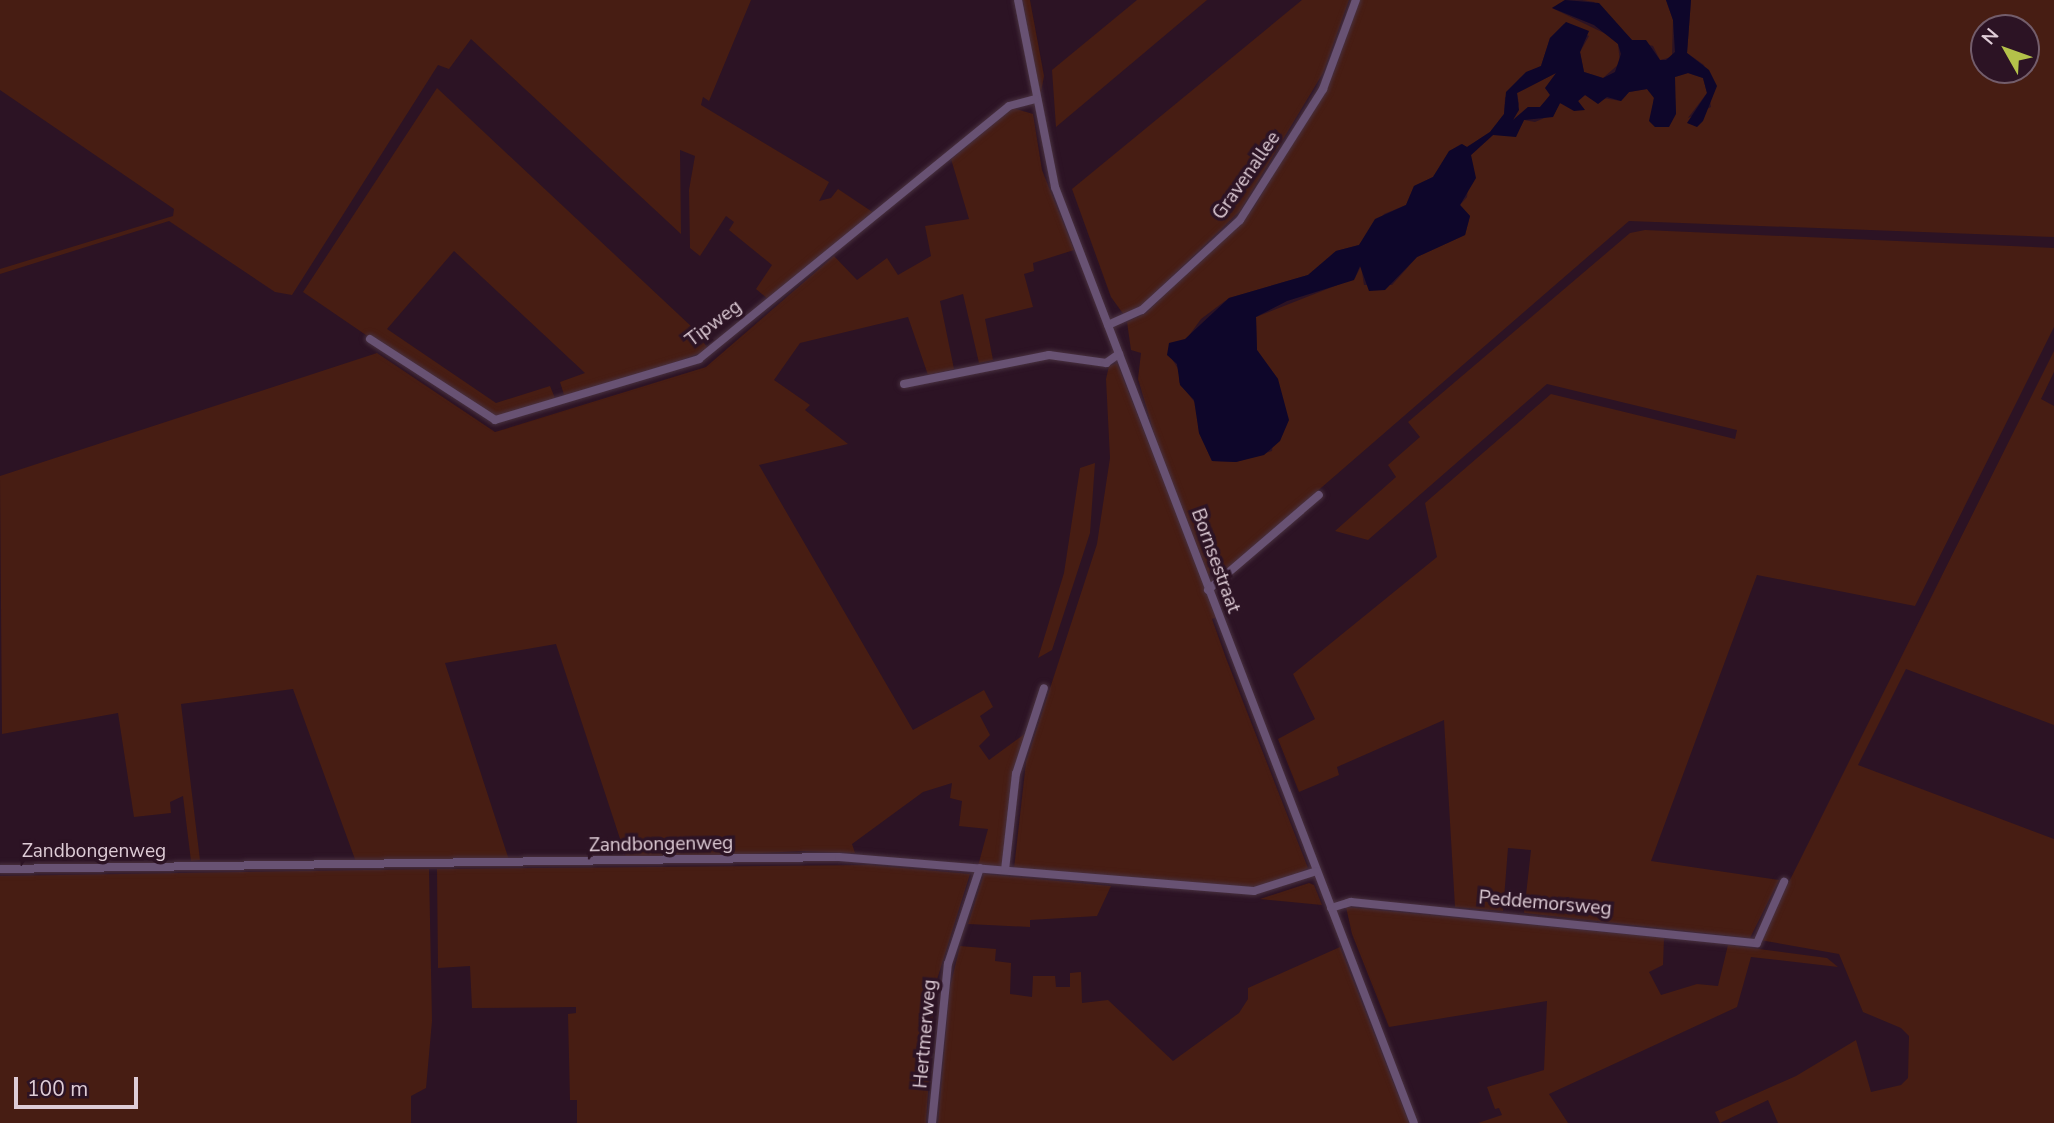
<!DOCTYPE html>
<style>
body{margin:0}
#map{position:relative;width:2054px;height:1123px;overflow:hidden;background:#2c1324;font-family:"Nunito Sans",sans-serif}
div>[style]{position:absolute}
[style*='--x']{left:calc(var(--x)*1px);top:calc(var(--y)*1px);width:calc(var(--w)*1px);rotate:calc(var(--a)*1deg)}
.green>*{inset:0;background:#471d13}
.water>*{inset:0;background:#0e062a}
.roads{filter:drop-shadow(0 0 2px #483140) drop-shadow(0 0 2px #483140)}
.minor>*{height:8px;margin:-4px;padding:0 4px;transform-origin:4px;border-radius:4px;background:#685273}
span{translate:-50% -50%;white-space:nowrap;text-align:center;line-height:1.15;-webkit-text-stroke:7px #2c1324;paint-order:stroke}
.street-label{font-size:19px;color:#deccd6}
.north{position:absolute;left:1970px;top:14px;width:70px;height:70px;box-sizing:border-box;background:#2c1324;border:2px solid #735d6b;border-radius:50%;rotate:310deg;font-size:19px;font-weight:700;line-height:28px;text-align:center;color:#deccd6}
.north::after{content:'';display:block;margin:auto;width:24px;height:32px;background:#b4c24a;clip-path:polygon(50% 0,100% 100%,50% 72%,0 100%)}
.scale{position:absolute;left:14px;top:1077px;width:124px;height:32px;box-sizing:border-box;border:4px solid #deccd6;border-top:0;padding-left:9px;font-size:21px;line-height:24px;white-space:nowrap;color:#deccd6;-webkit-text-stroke:5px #2c1324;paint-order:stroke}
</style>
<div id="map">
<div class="green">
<div style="clip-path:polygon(0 0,751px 0,709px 101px,703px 97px,701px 105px,829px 182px,819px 201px,831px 198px,838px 189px,874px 213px,769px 300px,756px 289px,772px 265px,729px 230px,734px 222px,726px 216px,700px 256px,690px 248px,689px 190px,695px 156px,680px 150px,681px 234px,471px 39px,449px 69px,438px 65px,292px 295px,275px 292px,169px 221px,0 274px,0 269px,173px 216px,174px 209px,0 90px)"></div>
<div style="clip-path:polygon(1023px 0,1030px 0,1044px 76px,1040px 97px)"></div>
<div style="clip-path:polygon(1137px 0,1207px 0,1056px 127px,1052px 70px)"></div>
<div style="clip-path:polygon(1302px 0,1349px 0,1323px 73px,1240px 211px,1140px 307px,1124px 315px,1111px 297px,1072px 189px)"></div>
<div style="clip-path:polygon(evenodd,1360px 0,1565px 0,1552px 8px,1608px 35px,1618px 44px,1620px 63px,1603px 78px,1584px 72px,1580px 52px,1589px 36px,1564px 24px,1550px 38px,1541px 66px,1520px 78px,1505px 98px,1504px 114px,1490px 132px,1467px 147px,1461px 144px,1450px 151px,1433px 177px,1414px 186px,1406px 205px,1384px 214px,1359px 245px,1336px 251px,1308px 275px,1229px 298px,1201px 319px,1172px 359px,1180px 372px,1179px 382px,1196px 404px,1199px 433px,1212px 461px,1236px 462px,1272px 451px,1278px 379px,1257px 350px,1256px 317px,1355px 278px,1361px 266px,1364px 285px,1392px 285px,1417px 257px,1465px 235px,1470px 216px,1460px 205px,1467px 197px,1471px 155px,1493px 135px,1521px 126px,1524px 120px,1535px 122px,1554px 114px,1560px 103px,1584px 110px,1578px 101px,1585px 95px,1621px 101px,1629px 92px,1647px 89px,1654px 97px,1652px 112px,1676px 114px,1674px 82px,1675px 77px,1688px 73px,1703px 78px,1707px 93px,1688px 118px,1711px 107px,1704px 65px,1687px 53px,1691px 0,2054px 0,2054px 237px,1629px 221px,1224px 572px,1214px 565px,1208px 577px,1162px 460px,1138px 379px,1141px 353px,1131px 350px,1127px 322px,1146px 313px,1253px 209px,1333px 75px,1360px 0,1984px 28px,2026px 28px,2026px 70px,1984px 70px,1984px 28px)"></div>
<div style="clip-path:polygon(1582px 0,1666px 0,1673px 20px,1672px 57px,1660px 60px,1653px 46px,1632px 40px,1594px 2px)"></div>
<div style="clip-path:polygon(1556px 73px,1549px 98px,1540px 107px,1528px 107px,1513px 120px,1519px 104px,1517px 93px)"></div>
<div style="clip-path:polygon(437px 88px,693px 328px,709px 350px,566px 401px,560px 382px,585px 373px,454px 251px,387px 329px,496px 403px,550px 386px,557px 403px,504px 419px,483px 415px,303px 292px)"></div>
<div style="clip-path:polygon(1013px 108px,1033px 114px,1042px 170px,1074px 250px,1033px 263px,1034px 271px,1024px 274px,1033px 307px,985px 319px,993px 360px,979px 363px,963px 294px,940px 301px,954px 369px,928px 375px,908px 317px,800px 343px,774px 380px,810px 405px,805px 410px,848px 444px,759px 465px,913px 730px,984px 690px,993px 707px,980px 716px,990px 735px,979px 746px,989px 760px,1026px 733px,1012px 774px,1002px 867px,978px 866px,988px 829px,959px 826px,962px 801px,950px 798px,952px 783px,923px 792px,852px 844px,855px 853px,803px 851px,627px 860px,556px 644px,445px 663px,509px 860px,356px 862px,293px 689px,181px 704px,200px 860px,191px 861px,183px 796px,170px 802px,171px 813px,134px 817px,118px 713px,2px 734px,0 476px,377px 353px,495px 432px,706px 367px,834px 256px,857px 280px,887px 258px,898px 275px,931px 256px,925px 226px,969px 219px,951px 159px)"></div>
<div style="clip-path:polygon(1645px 230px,2054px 248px,2054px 327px,1915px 606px,1757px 575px,1651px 861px,1779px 880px,1750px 938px,1524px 913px,1531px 850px,1508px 848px,1503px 911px,1455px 907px,1444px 720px,1337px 767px,1339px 775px,1299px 792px,1278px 739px,1315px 719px,1293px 674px,1437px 557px,1425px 503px,1551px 394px,1735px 439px,1737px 430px,1547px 384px,1368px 540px,1335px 531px,1396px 477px,1388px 465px,1420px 437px,1408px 422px,1630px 233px)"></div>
<div style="clip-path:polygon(2054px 351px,2054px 372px,2041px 399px,2054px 406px,2054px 725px,1906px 669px,1858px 765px,2054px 839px,2054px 1123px,1778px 1123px,1768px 1100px,1720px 1123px,1715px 1112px,1796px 1076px,1856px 1040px,1871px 1092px,1901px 1085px,1908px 1078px,1909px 1036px,1901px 1028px,1863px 1012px,1839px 954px,1760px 940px)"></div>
<div style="clip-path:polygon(1117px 363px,1217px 617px,1212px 619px,1226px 658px,1308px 868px,1266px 889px,1014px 868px,1026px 762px,1097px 544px,1110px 458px,1106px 379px,1109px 366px)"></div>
<div style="clip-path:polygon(1095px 463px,1090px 533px,1052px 650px,1038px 658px,1064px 573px,1080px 468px)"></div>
<div style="clip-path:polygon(870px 865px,970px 874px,935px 986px,926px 1123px,577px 1123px,577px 1100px,570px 1100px,568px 1014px,576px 1013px,576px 1007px,472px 1008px,470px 966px,438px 968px,437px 869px)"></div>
<div style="clip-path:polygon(429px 869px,432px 1021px,426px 1088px,411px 1096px,411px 1123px,0 1123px,0 876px)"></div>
<div style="clip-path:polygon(984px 874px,1111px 886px,1097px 916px,1030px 920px,1030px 927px,968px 924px)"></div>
<div style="clip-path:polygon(1309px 883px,1314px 885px,1322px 905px,1260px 899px)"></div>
<div style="clip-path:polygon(1346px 907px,1664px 938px,1663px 965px,1649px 972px,1661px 995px,1697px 984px,1718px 986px,1728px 945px,1827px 958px,1838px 967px,1751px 957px,1737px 1007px,1549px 1094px,1568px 1123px,1478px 1123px,1502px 1115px,1499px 1108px,1495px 1109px,1487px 1087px,1544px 1070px,1547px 1001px,1389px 1027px,1352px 934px)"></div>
<div style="clip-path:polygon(960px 946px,996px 949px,995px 961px,1011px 963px,1010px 994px,1032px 997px,1033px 976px,1055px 976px,1056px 987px,1070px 987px,1070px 973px,1081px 972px,1082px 1003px,1108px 1000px,1173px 1061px,1239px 1013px,1248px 999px,1248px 988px,1340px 947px,1409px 1123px,938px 1123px,950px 987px)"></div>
</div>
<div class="water">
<div style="clip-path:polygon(evenodd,1565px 0,1599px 3px,1632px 40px,1646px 40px,1660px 60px,1666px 60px,1675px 52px,1673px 20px,1666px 0,1691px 0,1687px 53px,1709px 70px,1717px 86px,1703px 121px,1697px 127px,1687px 123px,1707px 93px,1703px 78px,1688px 73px,1675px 77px,1676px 114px,1669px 127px,1655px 127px,1649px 121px,1654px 98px,1647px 89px,1629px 92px,1621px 101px,1607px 97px,1598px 104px,1585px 95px,1578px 101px,1585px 110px,1574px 111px,1560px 103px,1553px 117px,1524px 120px,1516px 137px,1493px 135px,1471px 155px,1476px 178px,1460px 205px,1470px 216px,1465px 235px,1417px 257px,1385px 290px,1369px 291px,1360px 266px,1354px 280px,1287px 301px,1256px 317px,1257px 350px,1278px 379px,1289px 420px,1280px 441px,1264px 455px,1236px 462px,1212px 461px,1199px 433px,1194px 400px,1180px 385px,1177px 364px,1167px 355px,1169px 343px,1185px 339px,1229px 298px,1308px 275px,1336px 251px,1359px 245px,1375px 219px,1406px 205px,1414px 186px,1433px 177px,1449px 151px,1462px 144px,1467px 147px,1490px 132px,1504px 114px,1506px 92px,1526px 72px,1541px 66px,1550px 38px,1566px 22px,1589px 31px,1580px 52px,1584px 72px,1603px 78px,1615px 72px,1621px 54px,1618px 44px,1594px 25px,1552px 8px,1565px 0,1556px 73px,1545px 88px,1550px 95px,1540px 107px,1528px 107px,1513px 120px,1519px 110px,1517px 93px,1556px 73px)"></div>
</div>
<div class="roads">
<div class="minor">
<div style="--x:1018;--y:0;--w:191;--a:78.8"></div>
<div style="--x:1055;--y:187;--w:1002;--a:69.02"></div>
<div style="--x:1108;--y:325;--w:37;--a:-24"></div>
<div style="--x:1142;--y:310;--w:133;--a:-42.6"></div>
<div style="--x:1240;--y:220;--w:155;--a:-57.6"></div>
<div style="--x:1323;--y:89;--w:95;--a:-69.7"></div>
<div style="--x:370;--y:339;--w:149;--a:32.9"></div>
<div style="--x:495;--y:420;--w:213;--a:-16.6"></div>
<div style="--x:699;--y:359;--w:400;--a:-39.2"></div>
<div style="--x:1009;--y:106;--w:27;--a:-15"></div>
<div style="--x:904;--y:384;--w:148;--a:-11.3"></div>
<div style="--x:1049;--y:355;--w:58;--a:8"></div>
<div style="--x:1106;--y:363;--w:16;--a:-35"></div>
<div style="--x:1208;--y:590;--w:146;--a:-40.6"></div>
<div style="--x:0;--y:869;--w:839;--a:-0.82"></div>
<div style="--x:839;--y:857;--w:416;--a:4.7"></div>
<div style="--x:1254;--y:891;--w:66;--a:-17.6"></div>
<div style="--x:1005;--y:870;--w:97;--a:-83.5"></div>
<div style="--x:1016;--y:774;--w:90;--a:-72"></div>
<div style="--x:1331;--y:908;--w:21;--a:-17"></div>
<div style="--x:1351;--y:902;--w:408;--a:5.8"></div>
<div style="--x:1757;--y:943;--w:67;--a:-66.1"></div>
<div style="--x:932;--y:1123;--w:160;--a:-84.3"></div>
<div style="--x:948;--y:964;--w:101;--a:-71.6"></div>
</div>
</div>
<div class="street-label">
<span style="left:1247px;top:176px;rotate:-55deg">Gravenallee</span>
<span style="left:714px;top:324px;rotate:-37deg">Tipweg</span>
<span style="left:1215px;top:561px;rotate:70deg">Bornsestraat</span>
<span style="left:661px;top:845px;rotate:-1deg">Zandbongenweg</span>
<span style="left:94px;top:852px">Zandbongenweg</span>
<span style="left:1545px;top:904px;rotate:5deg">Peddemorsweg</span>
<span style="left:926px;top:1034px;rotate:-85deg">Hertmerweg</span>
</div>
<div class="north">N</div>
<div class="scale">100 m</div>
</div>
